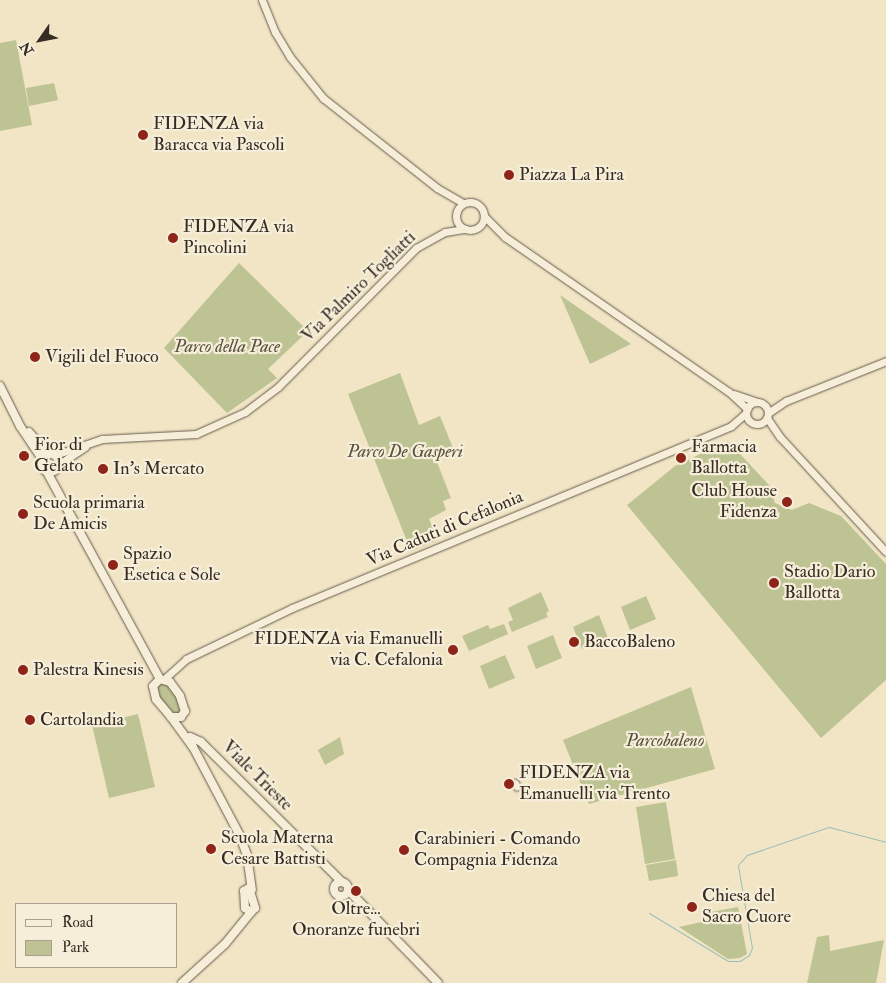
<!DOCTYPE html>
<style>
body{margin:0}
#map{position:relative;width:886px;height:983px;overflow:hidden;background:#f1e5c5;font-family:"IM FELL Double Pica",serif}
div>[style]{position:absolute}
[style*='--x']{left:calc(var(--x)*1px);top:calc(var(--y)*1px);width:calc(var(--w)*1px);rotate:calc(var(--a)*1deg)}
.green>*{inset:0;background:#bdc392}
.stream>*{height:1px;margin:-0.5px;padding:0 0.5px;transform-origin:0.5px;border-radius:0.5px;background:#9bbfb6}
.roads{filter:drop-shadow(0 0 1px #665a4c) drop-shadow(0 0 1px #665a4c)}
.tertiary>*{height:7px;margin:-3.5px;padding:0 3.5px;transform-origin:3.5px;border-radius:3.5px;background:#f6eed9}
.tertiary>.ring{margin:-3.5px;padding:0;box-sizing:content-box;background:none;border:7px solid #f6eed9;border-radius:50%}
.secondary>*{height:8px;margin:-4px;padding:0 4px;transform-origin:4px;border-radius:4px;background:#f6eed9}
.secondary>.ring{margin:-4px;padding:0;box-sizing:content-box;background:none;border:8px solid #f6eed9;border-radius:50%}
.dots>*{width:14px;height:14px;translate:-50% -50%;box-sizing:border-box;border:2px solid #f6eed9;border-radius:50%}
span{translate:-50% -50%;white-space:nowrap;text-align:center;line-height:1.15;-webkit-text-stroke:4.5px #f6eed9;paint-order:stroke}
.poi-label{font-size:18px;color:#372c24}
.left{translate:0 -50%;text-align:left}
.right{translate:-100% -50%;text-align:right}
.street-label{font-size:18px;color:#372c24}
.park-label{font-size:18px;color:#585240;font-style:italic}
.legend{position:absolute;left:15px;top:903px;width:162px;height:65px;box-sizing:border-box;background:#f6eed9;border:1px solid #aaa091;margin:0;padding:6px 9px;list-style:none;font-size:15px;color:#372c24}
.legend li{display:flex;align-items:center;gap:10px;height:25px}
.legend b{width:25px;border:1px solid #aaa091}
.north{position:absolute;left:15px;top:15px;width:50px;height:50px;-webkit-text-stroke:4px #f6eed9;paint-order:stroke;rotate:237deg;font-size:14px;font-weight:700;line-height:20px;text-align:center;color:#372c24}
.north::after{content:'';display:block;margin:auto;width:18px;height:22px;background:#372c24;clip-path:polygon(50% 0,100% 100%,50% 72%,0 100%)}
</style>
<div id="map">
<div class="green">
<div style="clip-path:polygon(16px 40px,32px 125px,0 131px,0 43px)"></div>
<div style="clip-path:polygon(54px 83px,58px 100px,29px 106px,26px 88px)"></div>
<div style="clip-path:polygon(239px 263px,308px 331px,268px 369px,277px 378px,227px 413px,164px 348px)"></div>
<div style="clip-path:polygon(560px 295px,631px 344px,590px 364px)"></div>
<div style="clip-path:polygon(400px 373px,419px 425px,440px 416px,453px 448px,435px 457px,451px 498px,443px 501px,446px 510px,429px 519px,438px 540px,411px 551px,348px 394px)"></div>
<div style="clip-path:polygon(728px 441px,769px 485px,775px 503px,792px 510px,809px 503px,841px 516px,886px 564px,886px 680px,821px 738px,627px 505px,675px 466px)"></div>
<div style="clip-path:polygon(541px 592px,549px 611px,546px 613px,548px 617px,512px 632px,508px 622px,513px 620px,508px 608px)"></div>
<div style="clip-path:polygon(646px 596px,656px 619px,630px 630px,621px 607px)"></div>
<div style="clip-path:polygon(599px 615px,608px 638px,582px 649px,573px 627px)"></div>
<div style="clip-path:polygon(504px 624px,508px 634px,469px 651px,462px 636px,488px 625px,490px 629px)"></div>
<div style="clip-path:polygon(553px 635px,562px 658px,536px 669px,527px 646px)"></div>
<div style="clip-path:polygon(505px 655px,515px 678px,489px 689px,480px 666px)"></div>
<div style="clip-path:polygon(163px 682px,172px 687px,182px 708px,180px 713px,175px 715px,160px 703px,157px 687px)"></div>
<div style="clip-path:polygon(691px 687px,715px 769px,589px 804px,563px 740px)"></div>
<div style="clip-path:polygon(138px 714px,155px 787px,109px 798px,92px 725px)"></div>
<div style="clip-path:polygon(340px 737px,344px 754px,325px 765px,318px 750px)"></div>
<div style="clip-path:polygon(666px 802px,675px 859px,645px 864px,636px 807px)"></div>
<div style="clip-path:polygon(676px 860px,678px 876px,649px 881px,646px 865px)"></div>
<div style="clip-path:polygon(738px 907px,747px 954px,740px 958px,728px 959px,679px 927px,706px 921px,705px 913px)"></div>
<div style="clip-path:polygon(829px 935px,830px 951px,884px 940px,876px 983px,807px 983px,817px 937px)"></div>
</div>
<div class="stream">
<div style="--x:649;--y:913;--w:92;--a:31.3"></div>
<div style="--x:728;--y:961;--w:12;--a:0"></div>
<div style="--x:740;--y:961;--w:11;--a:-34"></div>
<div style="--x:749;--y:955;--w:8;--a:-67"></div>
<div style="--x:752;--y:948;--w:84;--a:-99.6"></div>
<div style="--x:738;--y:865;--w:13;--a:-48"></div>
<div style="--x:747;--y:855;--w:87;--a:-18.9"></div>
<div style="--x:829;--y:827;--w:59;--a:14.7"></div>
</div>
<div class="roads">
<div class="tertiary">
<div style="--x:262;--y:0;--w:35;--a:68"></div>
<div style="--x:275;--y:32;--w:29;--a:59"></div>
<div style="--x:290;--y:57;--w:53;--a:51.2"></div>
<div style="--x:323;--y:98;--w:145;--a:38.3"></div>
<div style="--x:437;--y:188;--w:30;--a:30"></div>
<div class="ring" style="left:456px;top:202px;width:21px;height:21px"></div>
<div style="--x:484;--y:216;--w:30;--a:45"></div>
<div style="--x:505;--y:237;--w:272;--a:34.7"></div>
<div style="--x:729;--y:392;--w:25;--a:43"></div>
<div style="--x:734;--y:394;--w:24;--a:19"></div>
<div class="ring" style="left:746px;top:402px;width:15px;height:15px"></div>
<div style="--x:768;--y:413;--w:22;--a:-34"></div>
<div style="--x:786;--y:401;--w:108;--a:-21.8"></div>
<div style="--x:767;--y:418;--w:23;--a:56"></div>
<div style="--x:780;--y:437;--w:156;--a:47.3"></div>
<div style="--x:55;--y:455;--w:50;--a:-18.8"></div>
<div style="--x:102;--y:439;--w:94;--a:-3"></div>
<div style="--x:196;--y:434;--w:54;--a:-24.2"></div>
<div style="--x:245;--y:412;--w:41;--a:-37.1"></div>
<div style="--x:278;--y:387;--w:196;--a:-45.2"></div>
<div style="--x:416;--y:248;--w:33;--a:-29"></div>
<div style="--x:445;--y:232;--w:20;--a:-9"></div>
<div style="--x:59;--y:464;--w:31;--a:-33"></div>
<div style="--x:163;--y:680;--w:31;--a:-42"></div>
<div style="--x:186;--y:659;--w:118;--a:-25.7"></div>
<div style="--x:292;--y:608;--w:475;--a:-22.5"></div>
<div style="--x:731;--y:426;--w:20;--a:-41"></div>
<div style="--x:515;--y:783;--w:4;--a:63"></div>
</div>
<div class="secondary">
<div style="--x:0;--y:386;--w:45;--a:63.4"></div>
<div style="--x:20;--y:426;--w:40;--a:56"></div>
<div style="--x:29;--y:432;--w:29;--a:49"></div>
<div class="ring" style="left:41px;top:454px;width:10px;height:10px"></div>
<div style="--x:47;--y:472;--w:236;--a:61.4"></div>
<div style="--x:160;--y:679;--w:10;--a:17"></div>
<div style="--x:170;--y:682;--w:17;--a:54"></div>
<div style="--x:180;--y:696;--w:16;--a:72"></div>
<div style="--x:185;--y:711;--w:7;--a:124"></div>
<div style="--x:181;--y:717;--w:10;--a:180"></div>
<div style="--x:171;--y:717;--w:23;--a:-130"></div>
<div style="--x:156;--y:699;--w:13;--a:-103"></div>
<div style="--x:153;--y:686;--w:10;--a:-45"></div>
<div style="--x:171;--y:717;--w:37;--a:54"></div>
<div style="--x:193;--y:747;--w:98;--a:62.1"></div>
<div style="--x:239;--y:834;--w:22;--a:69"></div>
<div style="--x:247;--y:855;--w:35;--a:82"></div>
<div style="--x:190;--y:737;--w:12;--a:24"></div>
<div style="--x:201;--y:742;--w:199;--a:44.8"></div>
<div class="ring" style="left:334px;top:882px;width:6px;height:6px"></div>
<div style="--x:249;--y:888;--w:21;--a:73"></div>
<div style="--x:255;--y:908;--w:6;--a:135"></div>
<div style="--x:251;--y:912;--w:7;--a:-146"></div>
<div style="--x:245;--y:908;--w:17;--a:-93"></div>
<div style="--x:244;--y:891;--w:6;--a:-31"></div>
<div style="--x:348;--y:890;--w:129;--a:45.9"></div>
<div style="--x:182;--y:983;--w:58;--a:-42.2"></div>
<div style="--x:225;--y:944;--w:41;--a:-50.9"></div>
</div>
</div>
<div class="dots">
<div style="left:143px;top:135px;background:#8f2418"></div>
<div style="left:509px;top:175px;background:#8f2418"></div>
<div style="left:173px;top:238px;background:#8f2418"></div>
<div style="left:35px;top:357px;background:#8f2418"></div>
<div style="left:24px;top:456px;background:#8f2418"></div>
<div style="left:681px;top:458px;background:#8f2418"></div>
<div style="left:103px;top:469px;background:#8f2418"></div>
<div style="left:787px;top:502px;background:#8f2418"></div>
<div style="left:23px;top:514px;background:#8f2418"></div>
<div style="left:113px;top:565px;background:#8f2418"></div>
<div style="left:774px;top:583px;background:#8f2418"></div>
<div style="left:574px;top:642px;background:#8f2418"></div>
<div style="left:453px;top:650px;background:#8f2418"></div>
<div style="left:23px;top:670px;background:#8f2418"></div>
<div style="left:30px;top:720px;background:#8f2418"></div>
<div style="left:509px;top:784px;background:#8f2418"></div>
<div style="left:211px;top:849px;background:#8f2418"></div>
<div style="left:404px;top:850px;background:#8f2418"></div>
<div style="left:356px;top:891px;background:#8f2418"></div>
<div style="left:692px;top:907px;background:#8f2418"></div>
</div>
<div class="poi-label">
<span class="left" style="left:153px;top:135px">FIDENZA via<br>Baracca via Pascoli</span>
<span class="left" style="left:519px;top:175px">Piazza La Pira</span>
<span class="left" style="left:183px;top:238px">FIDENZA via<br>Pincolini</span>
<span class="left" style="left:45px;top:357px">Vigili del Fuoco</span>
<span class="left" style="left:34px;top:456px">Fior di<br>Gelato</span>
<span class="left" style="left:691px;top:458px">Farmacia<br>Ballotta</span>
<span class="left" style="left:113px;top:469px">In's Mercato</span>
<span class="right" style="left:777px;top:502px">Club House<br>Fidenza</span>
<span class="left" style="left:33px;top:514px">Scuola primaria<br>De Amicis</span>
<span class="left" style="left:123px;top:565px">Spazio<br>Esetica e Sole</span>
<span class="left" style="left:784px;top:583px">Stadio Dario<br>Ballotta</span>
<span class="right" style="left:443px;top:650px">FIDENZA via Emanuelli<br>via C. Cefalonia</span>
<span class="left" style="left:584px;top:642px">BaccoBaleno</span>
<span class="left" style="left:33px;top:670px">Palestra Kinesis</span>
<span class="left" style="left:40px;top:720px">Cartolandia</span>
<span class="left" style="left:519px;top:784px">FIDENZA via<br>Emanuelli via Trento</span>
<span class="left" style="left:221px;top:849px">Scuola Materna<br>Cesare Battisti</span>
<span class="left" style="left:414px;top:850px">Carabinieri - Comando<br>Compagnia Fidenza</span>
<span class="left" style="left:702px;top:907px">Chiesa del<br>Sacro Cuore</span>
<span style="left:356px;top:920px">Oltre...<br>Onoranze funebri</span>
</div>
<div class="street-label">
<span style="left:359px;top:287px;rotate:-44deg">Via Palmiro Togliatti</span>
<span style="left:445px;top:529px;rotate:-23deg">Via Caduti di Cefalonia</span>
<span style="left:257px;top:776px;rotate:45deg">Viale Trieste</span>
</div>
<div class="park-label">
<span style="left:227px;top:347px">Parco della Pace</span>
<span style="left:405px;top:452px">Parco De Gasperi</span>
<span style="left:665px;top:741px">Parcobaleno</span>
</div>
<ul class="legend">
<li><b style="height:6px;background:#f6eed9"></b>Road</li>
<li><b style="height:14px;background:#bdc392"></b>Park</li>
</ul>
<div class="north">N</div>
</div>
